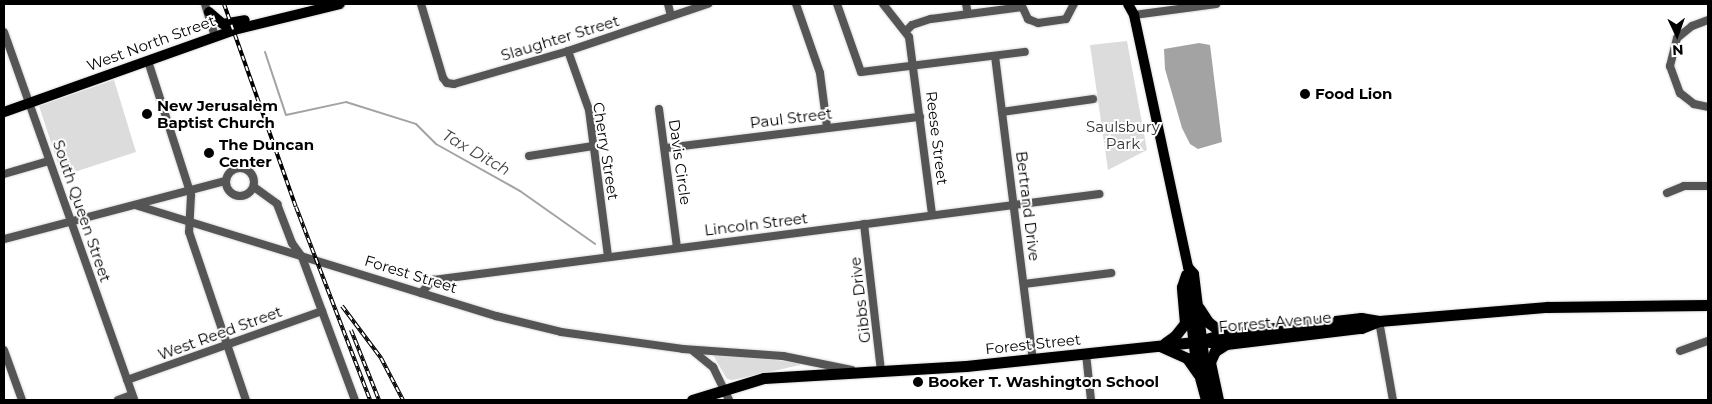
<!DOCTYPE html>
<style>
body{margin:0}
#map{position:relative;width:1712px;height:404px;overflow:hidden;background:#fff;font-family:Montserrat,sans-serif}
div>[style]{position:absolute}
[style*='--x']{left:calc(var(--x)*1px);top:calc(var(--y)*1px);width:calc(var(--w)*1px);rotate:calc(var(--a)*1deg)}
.green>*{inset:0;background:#dcdcdc}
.water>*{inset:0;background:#a3a3a3}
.stream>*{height:2px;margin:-1px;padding:0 1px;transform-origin:1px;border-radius:1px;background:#a3a3a3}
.roads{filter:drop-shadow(0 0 1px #dbdbdb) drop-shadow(0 0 1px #dbdbdb)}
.minor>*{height:8px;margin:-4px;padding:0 4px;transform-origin:4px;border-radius:4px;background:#555}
.minor>.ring{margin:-4px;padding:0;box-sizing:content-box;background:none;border:8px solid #555;border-radius:50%}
.major>*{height:10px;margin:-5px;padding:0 5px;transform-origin:5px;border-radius:5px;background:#000}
.highway>*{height:11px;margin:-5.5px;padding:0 5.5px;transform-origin:5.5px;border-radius:5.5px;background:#000}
.rail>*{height:4px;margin-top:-2px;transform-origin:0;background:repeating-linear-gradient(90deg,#fff 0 5.5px,#000 0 11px);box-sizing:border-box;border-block:1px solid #000}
.dots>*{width:14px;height:14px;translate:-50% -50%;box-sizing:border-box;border:2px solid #fff;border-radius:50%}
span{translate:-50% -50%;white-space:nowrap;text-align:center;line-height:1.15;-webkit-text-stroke:4px #fff;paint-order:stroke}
.street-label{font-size:15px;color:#000}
.poi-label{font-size:15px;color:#000;font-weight:700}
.left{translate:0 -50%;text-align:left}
.park-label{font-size:15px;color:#333}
.water-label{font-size:16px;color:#444;font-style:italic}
.frame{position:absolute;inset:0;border:5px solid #000;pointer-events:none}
.north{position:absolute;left:1652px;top:10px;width:50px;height:50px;-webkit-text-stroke:4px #fff;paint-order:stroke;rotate:177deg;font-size:14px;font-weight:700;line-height:20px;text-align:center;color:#000}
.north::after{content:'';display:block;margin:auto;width:18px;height:22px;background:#000;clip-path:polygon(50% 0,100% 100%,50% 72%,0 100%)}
</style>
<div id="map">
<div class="green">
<i style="clip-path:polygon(1127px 41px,1147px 150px,1108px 170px,1090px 45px)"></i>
<i style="clip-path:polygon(114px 80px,136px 152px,62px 176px,39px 106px)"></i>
<i style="clip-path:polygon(712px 353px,800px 363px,800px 365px,732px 380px,727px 379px)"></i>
</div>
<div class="water">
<i style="clip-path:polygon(1199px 43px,1210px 45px,1222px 142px,1198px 149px,1190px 144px,1182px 128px,1165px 69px,1164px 49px)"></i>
</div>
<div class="stream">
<i style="--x:265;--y:52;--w:66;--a:71.6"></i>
<i style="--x:286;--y:115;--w:61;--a:-12.2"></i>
<i style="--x:346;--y:102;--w:73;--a:17.4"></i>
<i style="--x:416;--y:124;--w:28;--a:45"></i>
<i style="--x:436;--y:144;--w:96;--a:29.2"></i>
<i style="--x:520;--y:191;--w:92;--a:35.2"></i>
</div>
<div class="roads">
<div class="minor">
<i style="--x:205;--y:4;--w:34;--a:73"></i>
<i style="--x:421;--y:4;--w:77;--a:73.4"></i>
<i style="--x:443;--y:78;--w:6;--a:51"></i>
<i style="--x:447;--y:83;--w:7;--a:8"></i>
<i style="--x:454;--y:84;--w:119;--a:-16.1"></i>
<i style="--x:568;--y:51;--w:148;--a:-18.6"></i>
<i style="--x:668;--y:4;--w:12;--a:76"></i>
<i style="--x:796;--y:4;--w:73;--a:70.8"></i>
<i style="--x:820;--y:73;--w:54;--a:82.6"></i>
<i style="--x:837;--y:4;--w:72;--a:70.6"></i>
<i style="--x:861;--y:72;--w:165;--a:-7"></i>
<i style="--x:883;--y:4;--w:42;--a:51.8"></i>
<i style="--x:909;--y:37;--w:178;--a:82.6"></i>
<i style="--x:966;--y:4;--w:10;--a:79"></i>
<i style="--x:1021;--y:4;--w:17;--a:65"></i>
<i style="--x:1028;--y:19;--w:11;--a:22"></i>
<i style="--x:1038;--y:23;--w:28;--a:-8"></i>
<i style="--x:1066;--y:19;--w:17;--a:-62"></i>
<i style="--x:1134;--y:15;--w:83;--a:-7.6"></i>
<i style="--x:1708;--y:20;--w:17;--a:159"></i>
<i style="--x:1692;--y:26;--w:19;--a:141"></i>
<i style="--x:1677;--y:38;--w:29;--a:104"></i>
<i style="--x:1670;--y:66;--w:29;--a:70"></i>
<i style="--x:1680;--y:93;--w:18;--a:38"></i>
<i style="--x:1694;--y:104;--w:14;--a:12"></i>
<i style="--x:906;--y:31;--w:8;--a:-45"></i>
<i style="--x:912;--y:25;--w:20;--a:-18"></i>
<i style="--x:931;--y:19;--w:92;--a:-7.5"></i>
<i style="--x:4;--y:32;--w:390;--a:70.5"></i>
<i style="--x:568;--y:51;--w:63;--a:70.4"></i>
<i style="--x:589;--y:110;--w:148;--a:82.6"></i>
<i style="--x:995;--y:56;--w:305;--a:82.9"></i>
<i style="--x:148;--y:61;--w:141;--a:72.2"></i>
<i style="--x:191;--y:195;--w:37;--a:93"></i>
<i style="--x:189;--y:232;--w:177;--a:71.3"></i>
<i style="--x:659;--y:109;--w:140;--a:82.6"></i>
<i style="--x:1002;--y:112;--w:92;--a:-8.1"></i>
<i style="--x:666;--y:148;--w:256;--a:-7"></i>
<i style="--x:529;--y:156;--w:65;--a:-8.9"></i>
<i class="ring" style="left:226px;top:168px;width:20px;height:20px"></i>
<i style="--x:4;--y:174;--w:47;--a:-16.1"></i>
<i style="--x:254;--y:187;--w:29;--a:36"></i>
<i style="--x:277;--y:204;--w:42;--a:69"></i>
<i style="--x:292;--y:243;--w:17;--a:54"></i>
<i style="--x:302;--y:257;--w:153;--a:69.7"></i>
<i style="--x:1667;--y:193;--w:18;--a:-22"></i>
<i style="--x:1684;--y:186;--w:24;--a:0"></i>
<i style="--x:135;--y:205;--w:378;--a:17.1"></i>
<i style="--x:496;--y:316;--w:67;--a:13.8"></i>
<i style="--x:561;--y:332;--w:123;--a:7.9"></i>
<i style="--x:683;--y:349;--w:100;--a:4"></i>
<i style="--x:783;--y:356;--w:70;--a:11.5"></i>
<i style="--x:864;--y:224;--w:149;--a:83.4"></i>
<i style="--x:4;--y:239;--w:228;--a:-14.7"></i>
<i style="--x:1024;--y:284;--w:88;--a:-7.2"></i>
<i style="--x:421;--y:293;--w:18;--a:-47"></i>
<i style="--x:433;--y:280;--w:672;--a:-7.36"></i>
<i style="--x:1379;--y:321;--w:80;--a:80"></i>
<i style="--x:4;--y:350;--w:53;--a:70.2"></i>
<i style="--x:693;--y:351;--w:26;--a:39"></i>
<i style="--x:713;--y:367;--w:37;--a:64"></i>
<i style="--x:1680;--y:351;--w:30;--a:-20"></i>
<i style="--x:1086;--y:354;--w:46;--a:83.8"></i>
<i style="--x:127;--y:380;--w:207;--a:-19.5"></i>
<i style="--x:118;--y:400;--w:15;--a:-20"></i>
</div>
<div class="major">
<i style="--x:1128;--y:4;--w:13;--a:61"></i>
<i style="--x:1134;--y:15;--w:258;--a:77.9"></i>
<i style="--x:1188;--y:267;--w:9;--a:49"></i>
<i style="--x:1194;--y:274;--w:91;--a:83"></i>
<i style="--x:1205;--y:364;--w:34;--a:76"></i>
<i style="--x:209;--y:12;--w:18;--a:41"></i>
<i style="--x:223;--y:24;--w:22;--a:-10"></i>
<i style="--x:4;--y:112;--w:244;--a:-19.6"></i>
<i style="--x:234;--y:30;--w:109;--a:-13.8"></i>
<i style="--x:1186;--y:277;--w:87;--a:83.4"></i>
<i style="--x:1196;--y:363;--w:38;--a:75"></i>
</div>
<div class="highway">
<i style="--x:1199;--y:308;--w:17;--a:57"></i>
<i style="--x:1208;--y:322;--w:20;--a:37"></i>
<i style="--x:1206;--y:339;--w:19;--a:-16"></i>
<i style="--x:1224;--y:334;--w:138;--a:-6.7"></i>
<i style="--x:1361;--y:318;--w:18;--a:9"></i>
<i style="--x:1379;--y:321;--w:169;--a:-4.8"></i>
<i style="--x:1547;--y:307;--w:161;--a:-0.7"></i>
<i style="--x:1165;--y:343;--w:12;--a:-35"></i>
<i style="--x:1175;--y:336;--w:16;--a:-52"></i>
<i style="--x:1185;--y:323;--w:36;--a:-95"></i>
<i style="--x:1182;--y:287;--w:13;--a:-72"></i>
<i style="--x:1160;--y:346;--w:30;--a:24"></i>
<i style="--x:1187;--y:358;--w:19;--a:55"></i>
<i style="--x:692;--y:400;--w:75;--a:-17"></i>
<i style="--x:764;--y:378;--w:202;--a:-3.4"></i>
<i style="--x:966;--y:366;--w:237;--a:-6"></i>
<i style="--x:1202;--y:341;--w:24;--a:7"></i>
<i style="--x:1226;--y:344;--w:136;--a:-6.8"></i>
<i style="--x:1361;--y:328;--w:19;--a:-21"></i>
<i style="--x:1218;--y:400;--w:39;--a:-102"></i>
<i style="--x:1210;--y:362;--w:12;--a:-66"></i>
<i style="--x:1215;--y:351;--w:13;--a:-32"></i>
</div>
</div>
<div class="rail">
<i style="--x:224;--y:4;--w:215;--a:70.5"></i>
<i style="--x:296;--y:207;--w:207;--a:69"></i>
<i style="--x:342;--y:306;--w:65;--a:53.1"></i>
<i style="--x:381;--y:358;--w:47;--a:62.4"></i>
<i style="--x:351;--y:330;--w:75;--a:68.2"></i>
</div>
<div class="dots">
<i style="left:1305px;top:94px;background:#000"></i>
<i style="left:147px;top:114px;background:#000"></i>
<i style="left:209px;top:153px;background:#000"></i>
<i style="left:918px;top:382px;background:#000"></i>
</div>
<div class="street-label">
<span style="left:560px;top:38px;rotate:-17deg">Slaughter Street</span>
<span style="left:151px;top:43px;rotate:-20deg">West North Street</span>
<span style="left:791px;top:118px;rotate:-7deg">Paul Street</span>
<span style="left:937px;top:138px;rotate:83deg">Reese Street</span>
<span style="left:606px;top:151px;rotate:81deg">Cherry Street</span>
<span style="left:680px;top:162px;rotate:82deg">Davis Circle</span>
<span style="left:1028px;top:206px;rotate:83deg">Bertrand Drive</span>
<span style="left:82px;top:211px;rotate:71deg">South Queen Street</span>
<span style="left:756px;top:224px;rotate:-7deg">Lincoln Street</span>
<span style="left:411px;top:274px;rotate:17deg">Forest Street</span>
<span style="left:860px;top:300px;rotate:-97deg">Gibbs Drive</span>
<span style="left:1275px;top:322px;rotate:-5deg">Forrest Avenue</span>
<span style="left:220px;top:333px;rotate:-20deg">West Reed Street</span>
<span style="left:1033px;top:344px;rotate:-6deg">Forest Street</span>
</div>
<div class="poi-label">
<span class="left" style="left:1315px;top:94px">Food Lion</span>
<span class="left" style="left:157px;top:114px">New Jerusalem<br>Baptist Church</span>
<span class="left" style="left:219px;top:153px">The Duncan<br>Center</span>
<span class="left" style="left:928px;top:382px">Booker T. Washington School</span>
</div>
<div class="park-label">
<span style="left:1123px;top:135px">Saulsbury<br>Park</span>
</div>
<div class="water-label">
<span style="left:476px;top:153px;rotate:30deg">Tax Ditch</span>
</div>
<div class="frame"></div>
<div class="north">N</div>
</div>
